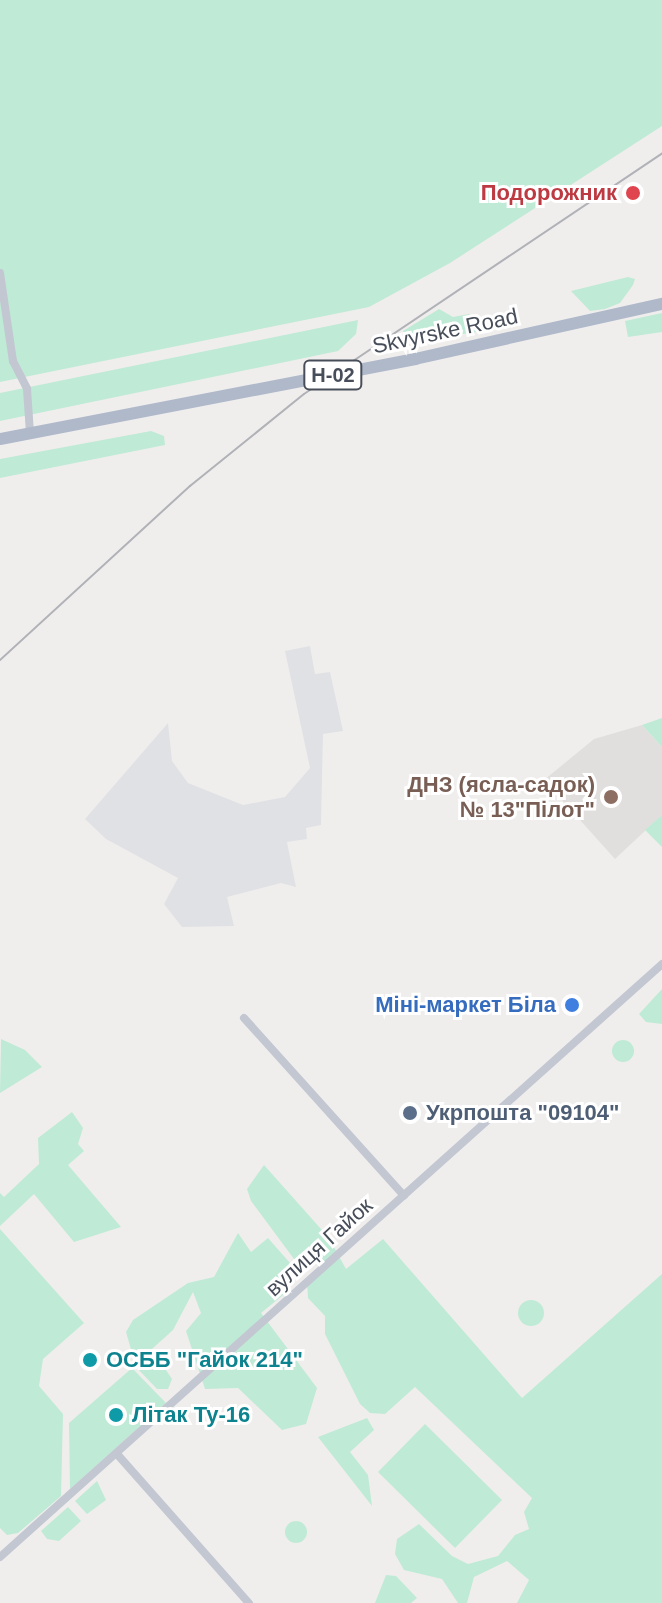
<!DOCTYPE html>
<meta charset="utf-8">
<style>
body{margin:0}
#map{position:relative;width:662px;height:1603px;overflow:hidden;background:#f0eeed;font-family:Arial,sans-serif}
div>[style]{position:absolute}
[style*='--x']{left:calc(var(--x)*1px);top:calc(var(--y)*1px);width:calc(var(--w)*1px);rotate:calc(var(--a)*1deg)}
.education>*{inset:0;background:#e1dfde}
.airport>*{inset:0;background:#e0e1e5}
.green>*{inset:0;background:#bfead6}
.round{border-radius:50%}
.minor>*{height:8px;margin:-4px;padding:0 4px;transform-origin:4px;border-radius:4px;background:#c2c7d1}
.primary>*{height:12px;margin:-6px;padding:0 6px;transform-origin:6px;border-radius:6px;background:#afb9ca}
.rail>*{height:2px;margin:-1px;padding:0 1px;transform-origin:1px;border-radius:1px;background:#b0b2b7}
.dots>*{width:22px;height:22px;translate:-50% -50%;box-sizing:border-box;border:4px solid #fff;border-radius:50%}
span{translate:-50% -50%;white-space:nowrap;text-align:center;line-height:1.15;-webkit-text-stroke:6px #fff;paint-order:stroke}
.shield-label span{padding:2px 6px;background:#fff;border:2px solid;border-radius:6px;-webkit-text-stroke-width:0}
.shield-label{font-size:20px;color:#474e59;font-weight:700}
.health-label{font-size:22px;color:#be3a42;font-weight:700}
.right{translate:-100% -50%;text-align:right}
.street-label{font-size:22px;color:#474e59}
.education-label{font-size:22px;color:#785e54;font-weight:700}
.shop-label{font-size:22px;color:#366cbe;font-weight:700}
.service-label{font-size:22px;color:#4e5e75;font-weight:700}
.left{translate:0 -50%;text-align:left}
.culture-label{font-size:22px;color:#0d838f;font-weight:700}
</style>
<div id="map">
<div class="education">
<i style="clip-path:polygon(642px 725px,662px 747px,662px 815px,615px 859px,544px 780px,594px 739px)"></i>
</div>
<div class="airport">
<i style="clip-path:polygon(310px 646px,315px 674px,330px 672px,343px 731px,323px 734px,321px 825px,306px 828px,307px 839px,287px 842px,296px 887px,281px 883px,227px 897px,234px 926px,182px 927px,164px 904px,178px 878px,106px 839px,85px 819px,168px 723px,172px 761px,188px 783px,243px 805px,285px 797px,310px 768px,285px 651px)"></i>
</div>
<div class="green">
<i style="clip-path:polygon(0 0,662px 0,662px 126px,450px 263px,369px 307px,0 382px)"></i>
<i style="clip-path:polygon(628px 277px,635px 279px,633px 285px,620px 303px,605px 309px,590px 311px,571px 291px)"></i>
<i style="clip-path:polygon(439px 309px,453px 317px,469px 314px,478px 321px,477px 332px,407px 342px,403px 331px)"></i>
<i style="clip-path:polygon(662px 313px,662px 332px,628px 337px,625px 321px)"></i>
<i style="clip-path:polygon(358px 320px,356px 334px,338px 351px,0 421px,0 393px)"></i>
<i style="clip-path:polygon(151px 431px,164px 436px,165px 445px,0 478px,0 459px)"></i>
<i style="clip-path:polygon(662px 718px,662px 747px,642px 725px)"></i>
<i style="clip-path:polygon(662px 815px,662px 847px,645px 830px)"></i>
<i style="clip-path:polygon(662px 989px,662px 1024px,646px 1022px,639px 1014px)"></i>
<i style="clip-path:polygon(1px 1039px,25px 1050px,42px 1067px,0 1093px)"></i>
<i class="round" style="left:612px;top:1040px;width:22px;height:22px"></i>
<i style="clip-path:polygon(72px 1112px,83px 1128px,78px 1144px,84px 1151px,68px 1165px,121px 1227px,74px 1242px,34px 1194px,0 1226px,0 1193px,4px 1197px,39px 1164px,38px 1138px)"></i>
<i style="clip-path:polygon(264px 1165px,329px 1238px,346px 1269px,383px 1239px,522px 1398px,662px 1274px,662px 1603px,517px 1603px,529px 1580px,507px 1561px,474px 1577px,467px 1603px,458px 1603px,442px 1579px,404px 1570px,395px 1554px,397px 1539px,419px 1524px,452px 1556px,468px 1564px,498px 1556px,515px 1535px,529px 1529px,524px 1512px,532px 1498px,415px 1387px,385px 1414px,370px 1413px,360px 1404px,325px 1334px,325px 1316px,308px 1298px,307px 1283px,327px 1265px,294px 1259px,251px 1201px,247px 1189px)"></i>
<i style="clip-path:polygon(0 1229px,84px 1323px,43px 1359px,39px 1386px,63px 1414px,61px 1496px,18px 1533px,7px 1535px,0 1528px)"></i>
<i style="clip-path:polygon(238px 1233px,251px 1252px,268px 1238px,297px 1271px,282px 1285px,283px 1295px,261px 1313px,317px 1388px,306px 1424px,282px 1430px,238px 1388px,205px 1389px,186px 1331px,201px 1313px,193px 1292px,173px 1330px,152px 1349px,172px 1379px,168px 1389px,157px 1389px,136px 1367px,126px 1332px,133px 1320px,188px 1283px,214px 1277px)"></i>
<i class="round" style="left:518px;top:1300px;width:26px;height:26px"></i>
<i style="clip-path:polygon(132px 1368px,166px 1403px,70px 1489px,69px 1423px)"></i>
<i style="clip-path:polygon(367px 1418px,374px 1430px,350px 1452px,368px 1475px,372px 1506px,318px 1437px)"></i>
<i style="clip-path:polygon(425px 1424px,502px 1500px,455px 1548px,378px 1472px)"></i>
<i style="clip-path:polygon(97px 1481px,106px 1500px,87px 1514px,75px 1501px)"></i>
<i style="clip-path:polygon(68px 1507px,81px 1521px,59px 1541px,47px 1539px,41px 1531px)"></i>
<i class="round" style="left:285px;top:1521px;width:22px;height:22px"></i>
<i style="clip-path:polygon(386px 1575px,396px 1576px,417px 1598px,411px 1603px,375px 1603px)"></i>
</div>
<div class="minor">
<i style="--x:0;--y:273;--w:89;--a:81.6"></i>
<i style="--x:13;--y:361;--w:31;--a:63"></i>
<i style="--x:27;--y:389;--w:44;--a:86.1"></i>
<i style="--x:244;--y:1018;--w:239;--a:48"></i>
<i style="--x:117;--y:1454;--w:199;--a:48.5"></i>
<i style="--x:0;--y:1557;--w:889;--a:-41.85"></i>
</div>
<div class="primary">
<i style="--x:0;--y:439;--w:423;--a:-10.9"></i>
<i style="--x:415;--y:359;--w:253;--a:-12.6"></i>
</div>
<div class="rail">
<i style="--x:0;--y:660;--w:258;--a:-42.5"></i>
<i style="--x:190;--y:486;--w:146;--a:-38.9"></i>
<i style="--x:304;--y:394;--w:432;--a:-33.9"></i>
</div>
<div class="dots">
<i style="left:633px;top:193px;background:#e0444e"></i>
<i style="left:611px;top:797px;background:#8d6e63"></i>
<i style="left:572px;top:1005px;background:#3f7fe0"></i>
<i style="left:410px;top:1113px;background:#5c6f8a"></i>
<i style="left:90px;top:1360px;background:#0f9aa8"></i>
<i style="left:116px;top:1415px;background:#0f9aa8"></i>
</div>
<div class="shield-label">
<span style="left:333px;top:375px">Н-02</span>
</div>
<div class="health-label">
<span class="right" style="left:617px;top:193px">Подорожник</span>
</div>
<div class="street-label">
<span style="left:445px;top:331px;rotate:-12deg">Skvyrske Road</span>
<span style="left:319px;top:1247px;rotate:-42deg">вулиця Гайок</span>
</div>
<div class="education-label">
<span class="right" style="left:595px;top:797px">ДНЗ (ясла-садок)<br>№ 13"Пілот"</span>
</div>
<div class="shop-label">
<span class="right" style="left:556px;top:1005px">Міні-маркет Біла</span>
</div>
<div class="service-label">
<span class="left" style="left:426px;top:1113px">Укрпошта "09104"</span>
</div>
<div class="culture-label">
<span class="left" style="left:106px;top:1360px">ОСББ "Гайок 214"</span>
<span class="left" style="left:132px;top:1415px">Літак Ту-16</span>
</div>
</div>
